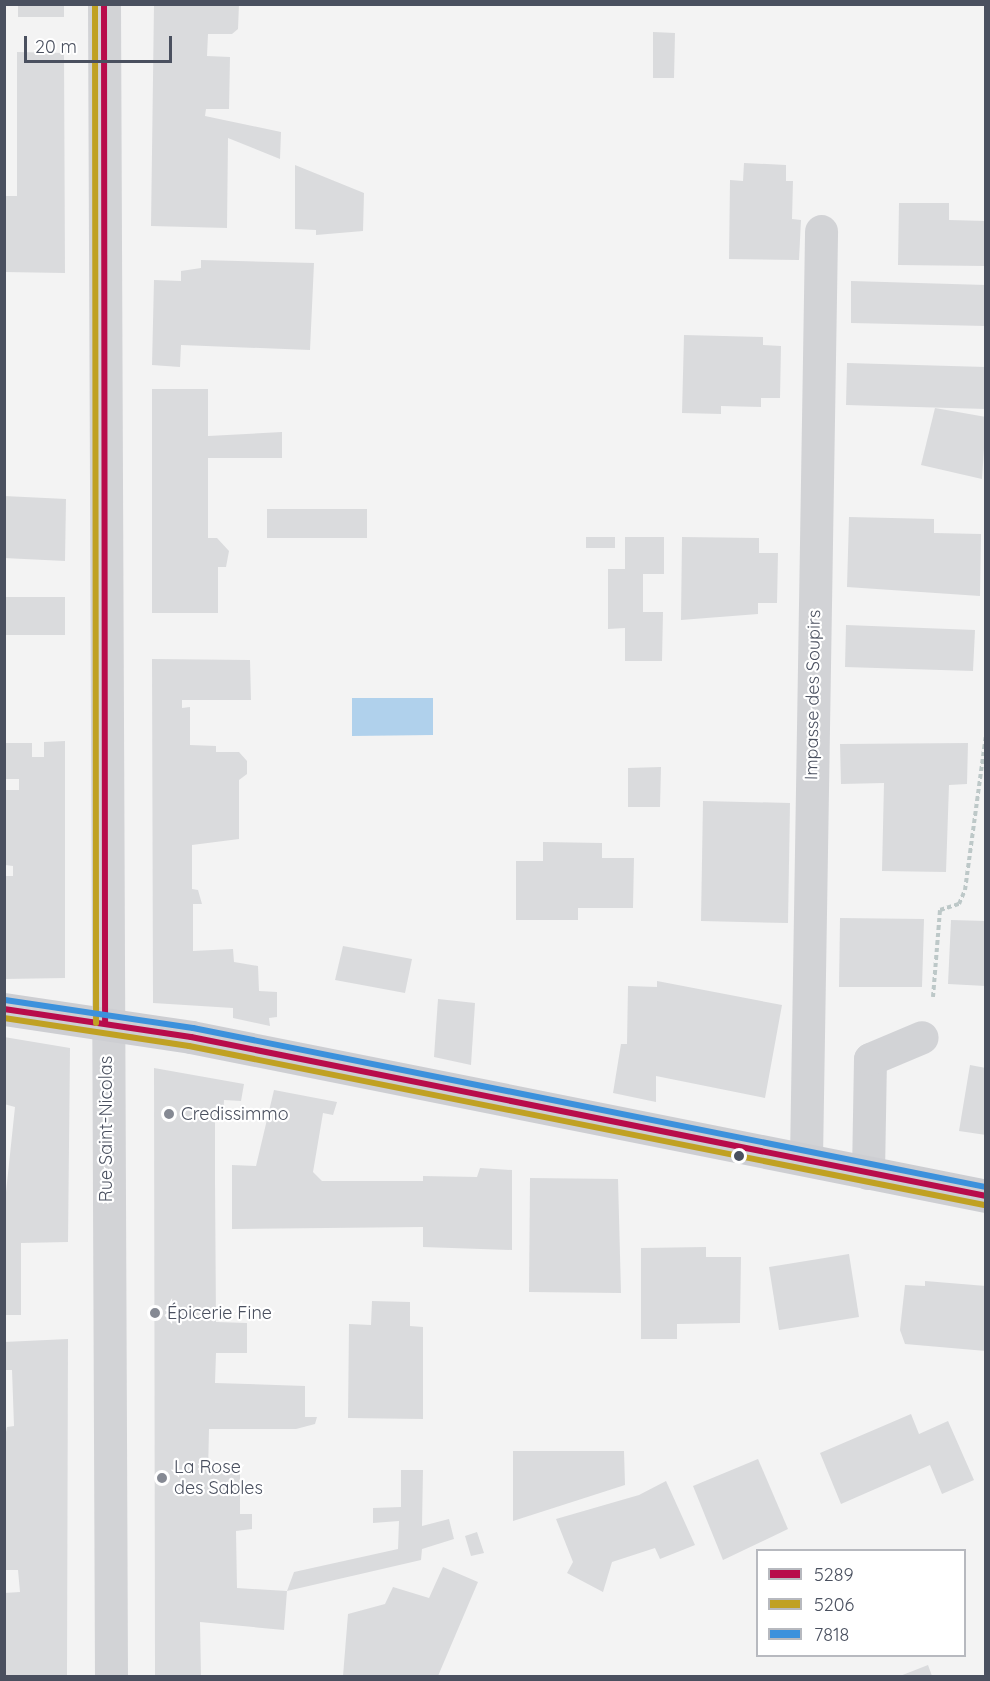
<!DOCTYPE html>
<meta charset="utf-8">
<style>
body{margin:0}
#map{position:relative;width:990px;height:1681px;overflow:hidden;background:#f3f3f3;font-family:Quicksand,sans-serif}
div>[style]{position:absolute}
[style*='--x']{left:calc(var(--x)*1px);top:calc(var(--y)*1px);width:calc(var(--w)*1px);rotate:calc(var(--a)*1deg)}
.water>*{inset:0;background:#b0d1ec}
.building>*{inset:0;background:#dadbdd}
.path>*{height:4px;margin-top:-2px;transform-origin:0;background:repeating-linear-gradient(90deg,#bdc8c8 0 4.5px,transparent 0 7.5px)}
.minor>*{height:33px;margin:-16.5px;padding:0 16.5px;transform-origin:16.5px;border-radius:16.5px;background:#d2d3d6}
.major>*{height:33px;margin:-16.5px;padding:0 16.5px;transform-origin:16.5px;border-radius:16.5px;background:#cdced2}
.bus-1>*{height:6px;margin:-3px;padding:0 3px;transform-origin:3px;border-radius:3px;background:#b80c4b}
.bus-2>*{height:6px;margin:-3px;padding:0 3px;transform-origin:3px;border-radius:3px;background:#c0a123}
.bus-3>*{height:6px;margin:-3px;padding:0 3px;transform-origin:3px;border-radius:3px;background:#3c91dc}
.dots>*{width:16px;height:16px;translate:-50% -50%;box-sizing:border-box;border:3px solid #fff;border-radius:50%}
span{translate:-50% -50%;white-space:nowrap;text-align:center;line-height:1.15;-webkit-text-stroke:4.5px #fff;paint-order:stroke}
.street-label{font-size:18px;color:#4a505f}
.poi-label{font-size:18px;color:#4a505f}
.left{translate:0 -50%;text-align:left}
.frame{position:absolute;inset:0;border:6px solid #4a505f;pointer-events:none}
.legend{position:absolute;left:756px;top:1549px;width:210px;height:108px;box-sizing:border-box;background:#fff;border:2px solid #b7b9bf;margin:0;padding:8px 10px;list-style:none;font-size:18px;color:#4a505f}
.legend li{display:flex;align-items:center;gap:12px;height:30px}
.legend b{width:30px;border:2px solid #b7b9bf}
.scale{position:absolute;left:24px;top:36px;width:148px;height:27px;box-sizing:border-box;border:3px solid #4a505f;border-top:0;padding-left:8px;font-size:18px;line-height:21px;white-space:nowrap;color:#4a505f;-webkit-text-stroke:4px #fff;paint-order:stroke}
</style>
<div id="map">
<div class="water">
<i style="clip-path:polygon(352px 698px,433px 698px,433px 735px,352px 736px)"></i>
</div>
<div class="building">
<i style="clip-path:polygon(18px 4px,64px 4px,64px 17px,18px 17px)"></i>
<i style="clip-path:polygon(154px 4px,239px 4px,238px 29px,232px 34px,208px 34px,207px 56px,230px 57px,229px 109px,206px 109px,205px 116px,281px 132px,280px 159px,228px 138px,227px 228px,151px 226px)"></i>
<i style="clip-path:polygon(653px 32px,675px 33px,674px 78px,653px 78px)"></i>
<i style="clip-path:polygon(17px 52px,64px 53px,65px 273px,4px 272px,4px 196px,17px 196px)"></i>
<i style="clip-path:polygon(744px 163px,786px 165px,786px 181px,793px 181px,792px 219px,801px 220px,799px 260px,729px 259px,730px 180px,743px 181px)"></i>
<i style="clip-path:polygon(295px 165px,364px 193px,363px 231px,316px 235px,316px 230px,295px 229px)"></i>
<i style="clip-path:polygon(899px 203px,949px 203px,949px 220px,986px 221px,986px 266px,898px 265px)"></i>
<i style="clip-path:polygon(201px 260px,314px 263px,310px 350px,181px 345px,180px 367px,152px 365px,154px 280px,181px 281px,181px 271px,201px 268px)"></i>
<i style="clip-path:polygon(851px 281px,986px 285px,986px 326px,851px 323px)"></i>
<i style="clip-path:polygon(684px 335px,763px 337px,763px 345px,781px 346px,780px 398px,761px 398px,761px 407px,721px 406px,721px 414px,682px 413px)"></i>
<i style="clip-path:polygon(847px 363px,986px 367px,986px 409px,846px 405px)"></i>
<i style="clip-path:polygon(152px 389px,208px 389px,208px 436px,282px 432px,282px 458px,208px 458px,208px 538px,217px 538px,229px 551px,226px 567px,218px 567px,218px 613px,152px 613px)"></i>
<i style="clip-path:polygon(935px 408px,986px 417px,982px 479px,921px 465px)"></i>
<i style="clip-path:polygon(4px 496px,66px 499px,65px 561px,4px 558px)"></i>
<i style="clip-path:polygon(267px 509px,367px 509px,367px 538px,267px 538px)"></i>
<i style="clip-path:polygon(849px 517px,934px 519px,934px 533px,981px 534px,980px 596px,847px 587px)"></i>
<i style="clip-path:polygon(586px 537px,615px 537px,615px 548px,586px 548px)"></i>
<i style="clip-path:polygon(625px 537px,664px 537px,664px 574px,643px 574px,643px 612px,663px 612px,662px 661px,625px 661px,625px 628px,608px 629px,608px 569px,625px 569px)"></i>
<i style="clip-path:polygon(682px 537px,759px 538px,759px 553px,778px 553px,777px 603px,758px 603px,758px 614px,681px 620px)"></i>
<i style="clip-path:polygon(4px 597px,65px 597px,65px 635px,4px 635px)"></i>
<i style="clip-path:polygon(846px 625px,975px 630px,973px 671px,845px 667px)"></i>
<i style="clip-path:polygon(152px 659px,250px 660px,251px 700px,182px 700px,182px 708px,190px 707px,190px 745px,216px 746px,216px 752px,239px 752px,247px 761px,247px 774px,239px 780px,239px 839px,192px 845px,192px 889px,198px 890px,202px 904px,193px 904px,193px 951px,233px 949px,234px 962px,258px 966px,259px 991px,277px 992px,277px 1017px,269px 1018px,270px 1026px,233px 1018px,233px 1008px,153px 1003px)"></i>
<i style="clip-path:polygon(65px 741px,65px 978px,4px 979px,4px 876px,13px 876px,13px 866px,5px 865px,5px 790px,19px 790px,19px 779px,4px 779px,4px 743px,32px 743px,32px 757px,44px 757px,44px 742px)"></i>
<i style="clip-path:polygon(968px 743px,967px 784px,949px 785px,946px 872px,882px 871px,884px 783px,841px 784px,840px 744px)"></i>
<i style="clip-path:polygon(661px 767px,660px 807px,628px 807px,628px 768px)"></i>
<i style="clip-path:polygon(703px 801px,790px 803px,788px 923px,701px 921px)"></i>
<i style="clip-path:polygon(543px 842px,602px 843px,602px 858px,634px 858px,633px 908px,578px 908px,578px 920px,516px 920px,516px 861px,543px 861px)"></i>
<i style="clip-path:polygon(840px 918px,924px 919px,922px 987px,839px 987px)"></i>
<i style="clip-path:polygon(951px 920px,986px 921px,986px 986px,948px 984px)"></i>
<i style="clip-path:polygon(343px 946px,412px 959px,405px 993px,335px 980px)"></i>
<i style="clip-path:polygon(657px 981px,782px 1005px,765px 1098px,656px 1076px,656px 1102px,613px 1093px,621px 1044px,627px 1044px,628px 986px,657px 987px)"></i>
<i style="clip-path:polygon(438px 999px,475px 1003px,471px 1065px,434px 1057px)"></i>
<i style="clip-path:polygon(4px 1037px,70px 1048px,68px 1242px,21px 1243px,21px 1315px,4px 1315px,4px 1211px,15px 1107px,4px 1104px)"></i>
<i style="clip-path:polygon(970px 1065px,986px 1068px,986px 1135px,959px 1131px)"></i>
<i style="clip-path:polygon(154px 1068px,244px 1084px,241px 1101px,224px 1100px,223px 1117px,215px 1117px,215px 1180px,216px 1322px,247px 1323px,247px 1353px,216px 1353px,215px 1383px,305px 1386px,305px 1417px,317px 1417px,315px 1424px,296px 1429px,209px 1429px,208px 1473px,240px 1473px,240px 1514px,252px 1514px,252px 1529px,236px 1531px,237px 1588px,287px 1591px,294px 1572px,398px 1549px,399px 1521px,373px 1523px,373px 1508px,401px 1507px,401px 1470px,423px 1470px,422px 1526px,449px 1519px,454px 1539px,422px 1549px,421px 1560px,287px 1591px,284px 1630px,200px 1622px,201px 1676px,155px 1676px)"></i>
<i style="clip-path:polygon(274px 1090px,337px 1102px,333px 1115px,323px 1113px,313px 1172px,322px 1181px,423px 1181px,423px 1176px,477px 1177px,480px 1168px,512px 1170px,512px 1250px,423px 1247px,423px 1227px,232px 1229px,232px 1165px,256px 1166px)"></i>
<i style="clip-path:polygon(530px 1178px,618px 1179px,621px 1293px,529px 1292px)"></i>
<i style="clip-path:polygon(706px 1247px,706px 1257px,741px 1257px,740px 1323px,677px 1324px,677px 1339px,641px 1339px,641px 1248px)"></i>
<i style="clip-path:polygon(849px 1254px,859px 1317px,779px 1330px,769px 1267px)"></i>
<i style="clip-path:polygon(925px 1281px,986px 1286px,986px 1351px,905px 1344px,900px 1330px,905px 1285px,925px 1286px)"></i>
<i style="clip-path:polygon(372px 1301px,410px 1302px,410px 1326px,423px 1327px,423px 1419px,348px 1418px,349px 1324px,371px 1325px)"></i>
<i style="clip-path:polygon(68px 1339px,67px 1676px,4px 1676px,4px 1593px,20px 1592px,18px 1570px,4px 1570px,4px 1442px,7px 1427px,14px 1426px,12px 1370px,4px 1370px,4px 1342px)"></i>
<i style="clip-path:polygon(911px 1414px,919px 1434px,948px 1421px,974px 1480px,942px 1494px,930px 1465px,841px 1504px,820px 1453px)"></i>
<i style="clip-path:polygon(513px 1451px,624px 1451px,625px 1485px,513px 1521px)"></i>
<i style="clip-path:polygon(758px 1459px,788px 1529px,723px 1560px,693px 1486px)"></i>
<i style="clip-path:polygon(666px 1481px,695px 1545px,660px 1559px,655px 1548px,612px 1562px,603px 1592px,567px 1573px,573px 1562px,556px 1519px,639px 1495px)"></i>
<i style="clip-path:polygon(477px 1532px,484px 1553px,471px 1556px,465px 1536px)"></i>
<i style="clip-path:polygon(443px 1567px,478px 1582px,438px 1676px,343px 1676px,348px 1614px,385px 1604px,393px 1587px,429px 1598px)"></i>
<i style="clip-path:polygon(928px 1665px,932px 1676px,900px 1676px)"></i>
</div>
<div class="path">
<i style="--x:933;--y:997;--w:87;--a:-85.4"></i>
<i style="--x:940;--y:910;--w:20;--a:-18"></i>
<i style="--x:959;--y:904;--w:15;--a:-67"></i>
<i style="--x:965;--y:890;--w:156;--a:-82.3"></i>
</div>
<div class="minor">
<i style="--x:104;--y:4;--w:1672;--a:89.76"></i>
<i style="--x:806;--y:1159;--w:928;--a:-89.07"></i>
<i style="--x:868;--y:1173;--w:114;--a:-89"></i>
<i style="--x:870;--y:1059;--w:56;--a:-22.9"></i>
</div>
<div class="major">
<i style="--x:4;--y:1009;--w:189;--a:8.5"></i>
<i style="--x:191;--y:1037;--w:811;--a:11.31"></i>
</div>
<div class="bus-1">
<i style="--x:104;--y:4;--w:1019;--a:89.94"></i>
<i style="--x:4;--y:1009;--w:189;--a:8.5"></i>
<i style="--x:191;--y:1037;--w:811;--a:11.31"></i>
</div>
<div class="bus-2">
<i style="--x:95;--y:4;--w:1019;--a:89.94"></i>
<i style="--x:4;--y:1018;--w:187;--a:8.6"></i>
<i style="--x:189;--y:1046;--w:811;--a:11.31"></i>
</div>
<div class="bus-3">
<i style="--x:5;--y:1000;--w:190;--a:8.5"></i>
<i style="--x:193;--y:1028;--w:809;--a:11.34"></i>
</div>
<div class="dots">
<i style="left:169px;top:1114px;background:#858993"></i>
<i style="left:739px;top:1156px;background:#4a505f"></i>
<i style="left:155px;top:1313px;background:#858993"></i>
<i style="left:162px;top:1478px;background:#858993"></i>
</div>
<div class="street-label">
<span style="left:813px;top:695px;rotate:-89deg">Impasse des Soupirs</span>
<span style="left:106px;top:1129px;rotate:-90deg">Rue Saint-Nicolas</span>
</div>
<div class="poi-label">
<span class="left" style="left:181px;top:1114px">Credissimmo</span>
<span class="left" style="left:167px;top:1313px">Épicerie Fine</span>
<span class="left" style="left:174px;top:1478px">La Rose<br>des Sables</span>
</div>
<div class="frame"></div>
<ul class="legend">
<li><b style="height:8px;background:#b80c4b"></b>5289</li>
<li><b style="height:8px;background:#c0a123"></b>5206</li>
<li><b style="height:8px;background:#3c91dc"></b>7818</li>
</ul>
<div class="scale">20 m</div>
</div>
